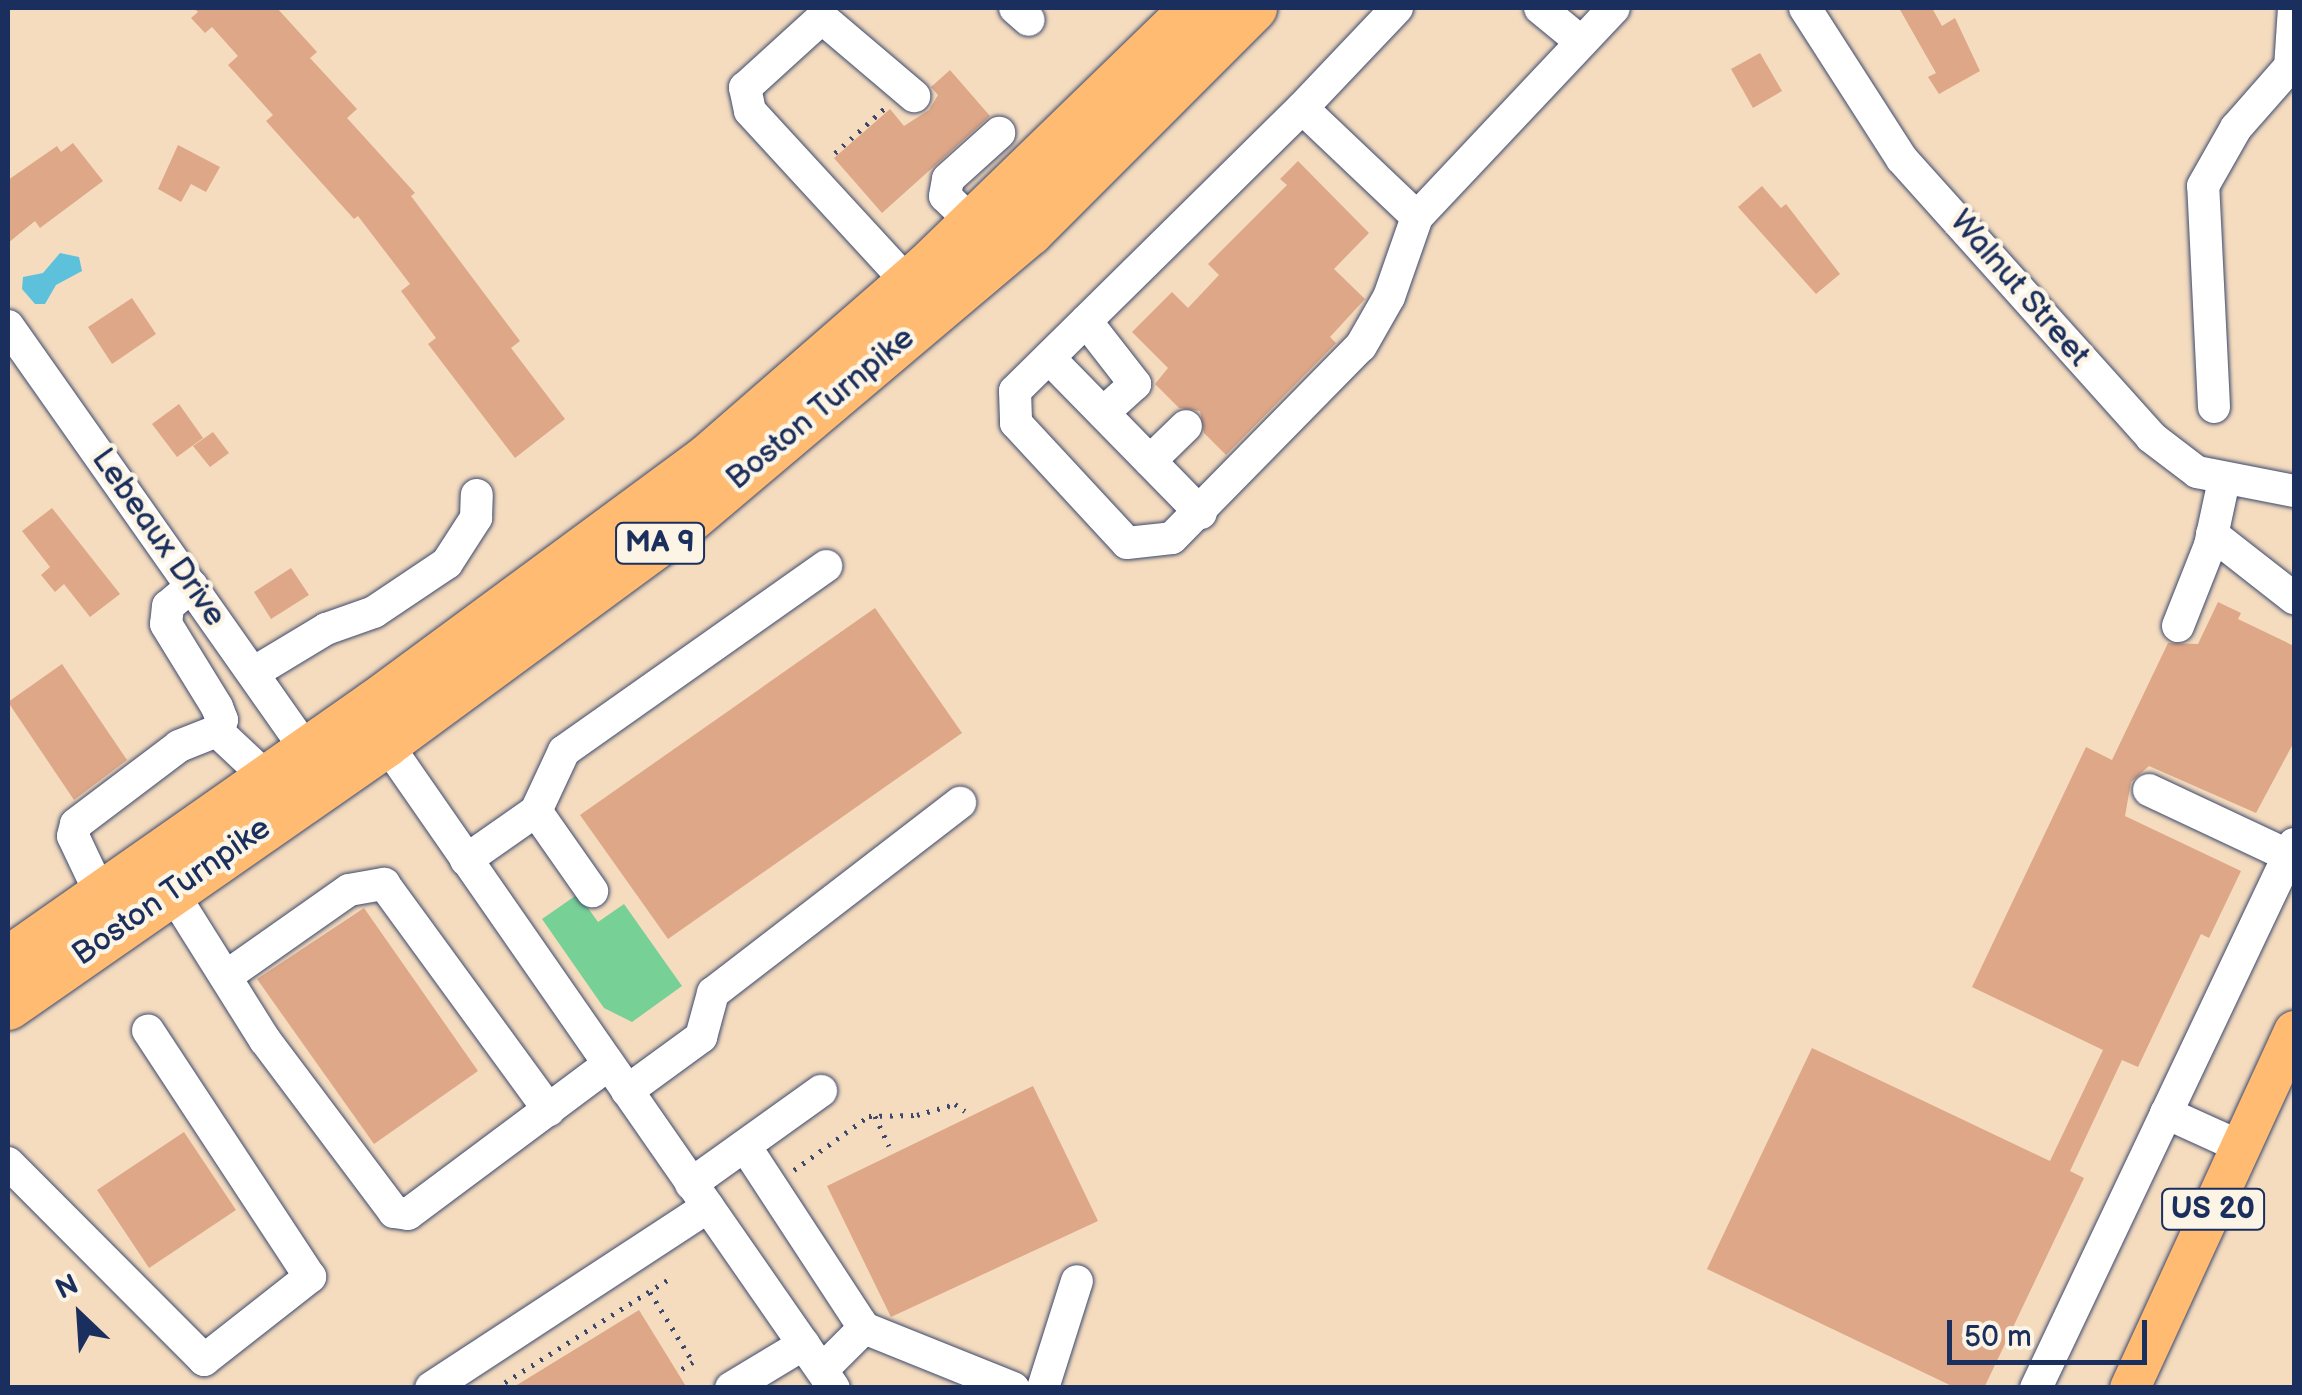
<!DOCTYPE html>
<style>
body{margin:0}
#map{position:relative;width:2302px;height:1395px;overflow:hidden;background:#f5dcbf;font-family:"Balsamiq Sans",sans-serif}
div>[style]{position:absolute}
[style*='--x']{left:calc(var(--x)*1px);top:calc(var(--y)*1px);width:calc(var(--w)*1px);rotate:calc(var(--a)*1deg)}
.green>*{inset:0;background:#77d095}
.water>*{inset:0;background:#5ec1dc}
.building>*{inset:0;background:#dea788}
.path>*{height:5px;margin-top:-2.5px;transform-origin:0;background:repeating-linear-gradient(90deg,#3c496d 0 2.5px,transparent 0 10.5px)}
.roads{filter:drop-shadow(0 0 2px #3c496d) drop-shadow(0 0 2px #3c496d)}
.minor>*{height:32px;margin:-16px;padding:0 16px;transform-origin:16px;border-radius:16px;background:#fff}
.major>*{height:40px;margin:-20px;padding:0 20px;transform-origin:20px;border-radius:20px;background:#febb71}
.highway>*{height:48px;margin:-24px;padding:0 24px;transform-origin:24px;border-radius:24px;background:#febb71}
span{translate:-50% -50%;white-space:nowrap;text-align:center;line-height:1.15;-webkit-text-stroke:9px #fcf5e5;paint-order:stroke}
.shield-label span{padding:2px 8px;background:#fcf5e5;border:2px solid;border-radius:8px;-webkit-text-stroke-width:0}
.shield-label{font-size:30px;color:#1b2f5e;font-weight:700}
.street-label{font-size:32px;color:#1b2f5e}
.frame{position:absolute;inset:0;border:10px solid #1b2f5e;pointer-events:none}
.north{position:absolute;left:30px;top:1265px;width:100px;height:100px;-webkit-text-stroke:8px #fcf5e5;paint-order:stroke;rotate:335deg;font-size:28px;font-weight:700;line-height:40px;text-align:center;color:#1b2f5e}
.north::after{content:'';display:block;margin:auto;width:35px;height:45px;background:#1b2f5e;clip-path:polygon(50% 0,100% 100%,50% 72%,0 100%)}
.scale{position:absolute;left:1947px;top:1320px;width:200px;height:45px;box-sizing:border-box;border:5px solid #1b2f5e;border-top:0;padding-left:12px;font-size:30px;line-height:35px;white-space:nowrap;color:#1b2f5e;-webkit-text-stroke:8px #fcf5e5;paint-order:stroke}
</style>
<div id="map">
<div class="green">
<i style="clip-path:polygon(578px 894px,598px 922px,624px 904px,682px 986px,632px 1022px,604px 1008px,542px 919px)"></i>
</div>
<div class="water">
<i style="clip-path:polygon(60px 253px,79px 257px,82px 271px,56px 285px,45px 304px,35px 304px,22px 289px,23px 277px,43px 273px)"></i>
</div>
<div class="building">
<i style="clip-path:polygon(194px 8px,277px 8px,317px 52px,310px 58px,357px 109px,347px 118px,415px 193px,411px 196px,520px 341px,511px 348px,565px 419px,515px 458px,428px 344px,436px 338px,401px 291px,410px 284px,358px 216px,354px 219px,266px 121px,273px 115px,228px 65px,238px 56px,212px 27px,205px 33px,191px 18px,198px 12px)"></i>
<i style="clip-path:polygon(1899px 8px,1932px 8px,1942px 26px,1955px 18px,1980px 71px,1939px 94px,1928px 77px,1936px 73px)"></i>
<i style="clip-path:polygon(1760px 53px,1782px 91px,1753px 108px,1731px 69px)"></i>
<i style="clip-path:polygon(950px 70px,990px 116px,882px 213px,834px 158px,890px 109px,904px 126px,929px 110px,938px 95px,931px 87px)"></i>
<i style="clip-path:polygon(73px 143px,103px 181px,40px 228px,35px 221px,8px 243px,8px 180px,57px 146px,61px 152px)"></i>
<i style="clip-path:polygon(178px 145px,220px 167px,206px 192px,191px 184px,181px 202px,158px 189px)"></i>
<i style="clip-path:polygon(1298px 161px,1369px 233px,1334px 269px,1365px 299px,1330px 337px,1336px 343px,1226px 455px,1204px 433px,1200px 411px,1179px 408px,1155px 384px,1168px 368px,1132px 332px,1172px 292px,1188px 308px,1219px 275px,1208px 264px,1287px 185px,1280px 179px)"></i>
<i style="clip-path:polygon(1762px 186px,1781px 208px,1786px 204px,1840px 274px,1816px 294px,1738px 207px)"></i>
<i style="clip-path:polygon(132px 298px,156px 334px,112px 364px,88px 327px)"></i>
<i style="clip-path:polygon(179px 404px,203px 438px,177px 457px,152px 424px)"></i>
<i style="clip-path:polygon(213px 432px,229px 453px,210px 467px,193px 446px)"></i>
<i style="clip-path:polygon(52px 508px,120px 594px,90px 617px,64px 584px,55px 592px,41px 575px,50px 567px,22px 531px)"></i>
<i style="clip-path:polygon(291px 568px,309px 595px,271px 619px,254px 592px)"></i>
<i style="clip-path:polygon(2218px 602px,2241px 613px,2238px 619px,2294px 646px,2294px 742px,2256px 813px,2149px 766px,2131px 782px,2125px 816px,2241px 871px,2209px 938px,2201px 934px,2138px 1067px,2122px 1060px,2070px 1171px,2084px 1178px,1984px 1388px,1956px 1388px,1707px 1269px,1812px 1048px,2050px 1161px,2103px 1050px,1972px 987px,2086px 747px,2112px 760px,2168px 643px,2198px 644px)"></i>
<i style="clip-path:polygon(875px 608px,962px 733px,668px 939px,580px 815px)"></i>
<i style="clip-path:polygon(62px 664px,127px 760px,74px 800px,8px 702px)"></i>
<i style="clip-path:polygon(364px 908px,478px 1071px,374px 1144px,257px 979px)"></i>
<i style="clip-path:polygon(1033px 1086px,1098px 1221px,891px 1317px,827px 1186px)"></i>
<i style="clip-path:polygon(184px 1132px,236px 1210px,149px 1268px,97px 1190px)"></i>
<i style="clip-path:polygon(639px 1310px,687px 1388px,512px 1388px)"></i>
</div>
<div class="path">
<i style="--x:835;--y:153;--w:67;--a:-42"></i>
<i style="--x:875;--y:1116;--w:33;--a:65"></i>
<i style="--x:794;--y:1170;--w:92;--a:-35.8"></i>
<i style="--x:869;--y:1116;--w:48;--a:-1.2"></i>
<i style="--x:917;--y:1115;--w:40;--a:-16"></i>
<i style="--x:955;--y:1104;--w:12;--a:35"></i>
<i style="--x:650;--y:1292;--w:82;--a:58.4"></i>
<i style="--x:693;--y:1362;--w:19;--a:148"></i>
<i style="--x:496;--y:1388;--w:208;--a:-32.2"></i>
</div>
<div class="roads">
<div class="minor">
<i style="--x:1015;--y:8;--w:18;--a:41"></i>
<i style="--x:1540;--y:8;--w:52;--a:39.5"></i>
<i style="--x:1805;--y:8;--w:179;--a:57.3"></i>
<i style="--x:1902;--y:159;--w:373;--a:48.1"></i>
<i style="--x:2151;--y:437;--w:58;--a:37.3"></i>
<i style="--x:2197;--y:472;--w:99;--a:11.1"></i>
<i style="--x:2290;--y:68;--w:60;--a:-86.2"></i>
<i style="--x:1302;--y:108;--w:138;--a:-46.5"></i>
<i style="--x:1417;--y:217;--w:158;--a:-136.5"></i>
<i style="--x:1302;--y:108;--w:403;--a:135.4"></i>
<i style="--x:1015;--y:391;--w:32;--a:88"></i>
<i style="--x:1016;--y:423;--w:163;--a:47.2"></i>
<i style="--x:1127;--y:543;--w:45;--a:-6.3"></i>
<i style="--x:1172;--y:538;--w:269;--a:-45.5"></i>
<i style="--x:1361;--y:346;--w:56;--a:-60.3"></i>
<i style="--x:1389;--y:297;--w:85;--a:-70.7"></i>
<i style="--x:1417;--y:217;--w:287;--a:-46.7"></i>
<i style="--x:974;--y:224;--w:40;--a:-136"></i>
<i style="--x:945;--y:196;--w:17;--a:-80"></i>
<i style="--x:948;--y:179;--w:69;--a:-42"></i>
<i style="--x:909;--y:284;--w:235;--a:-132.6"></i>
<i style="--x:750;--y:111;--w:24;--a:-102"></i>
<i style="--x:745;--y:88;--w:104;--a:-42.3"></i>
<i style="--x:822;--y:18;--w:121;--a:40.3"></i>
<i style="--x:1086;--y:321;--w:80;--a:52.1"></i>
<i style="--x:1135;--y:384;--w:43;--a:137.8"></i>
<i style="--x:8;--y:326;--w:520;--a:54.87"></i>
<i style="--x:1049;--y:358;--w:217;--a:45.6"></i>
<i style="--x:2214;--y:407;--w:221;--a:-92.8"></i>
<i style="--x:2203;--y:186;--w:67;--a:-60.4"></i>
<i style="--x:2236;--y:128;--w:88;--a:-48.7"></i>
<i style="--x:1150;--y:461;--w:50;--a:-44.2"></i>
<i style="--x:2212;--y:534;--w:104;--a:38"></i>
<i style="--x:192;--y:586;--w:31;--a:140"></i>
<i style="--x:168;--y:606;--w:18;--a:96"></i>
<i style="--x:166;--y:624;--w:97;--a:58.4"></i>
<i style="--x:217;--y:707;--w:14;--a:69"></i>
<i style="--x:222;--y:720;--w:12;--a:114"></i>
<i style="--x:2178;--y:626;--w:87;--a:-68.4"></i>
<i style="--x:2210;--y:545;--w:66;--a:-77.8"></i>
<i style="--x:253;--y:673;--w:85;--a:-31.1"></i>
<i style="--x:326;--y:629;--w:51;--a:-19.5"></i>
<i style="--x:374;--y:612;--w:88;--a:-33.9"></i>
<i style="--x:447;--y:563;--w:54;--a:-57.2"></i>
<i style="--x:476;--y:518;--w:23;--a:-88"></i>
<i style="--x:386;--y:743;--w:785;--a:55.22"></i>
<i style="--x:2149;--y:790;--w:155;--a:25.2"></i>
<i style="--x:536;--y:811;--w:98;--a:55"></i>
<i style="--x:466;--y:860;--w:85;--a:-35"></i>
<i style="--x:536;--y:811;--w:66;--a:-65"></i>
<i style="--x:564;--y:751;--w:321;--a:-35.2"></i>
<i style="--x:172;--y:892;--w:175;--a:57.9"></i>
<i style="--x:265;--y:1040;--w:215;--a:53.1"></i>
<i style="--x:394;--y:1212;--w:14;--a:8"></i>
<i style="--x:408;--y:1214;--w:249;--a:-36.7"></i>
<i style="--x:100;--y:893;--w:63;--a:-115.3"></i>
<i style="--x:73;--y:836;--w:12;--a:-76"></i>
<i style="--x:76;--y:824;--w:129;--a:-37.1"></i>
<i style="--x:179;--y:746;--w:41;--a:-21.5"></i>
<i style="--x:217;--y:731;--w:69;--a:43.2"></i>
<i style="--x:228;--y:975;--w:148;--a:-35.1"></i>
<i style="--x:349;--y:890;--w:36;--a:-10"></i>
<i style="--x:384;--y:884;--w:280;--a:53.9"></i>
<i style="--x:627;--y:1091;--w:92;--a:-36.1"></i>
<i style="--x:701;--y:1037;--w:46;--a:-74.7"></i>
<i style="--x:713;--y:993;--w:312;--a:-37.6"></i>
<i style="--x:2166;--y:1113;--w:82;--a:24.4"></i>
<i style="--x:745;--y:1146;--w:217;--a:56.8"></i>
<i style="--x:864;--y:1328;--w:59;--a:135"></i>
<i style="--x:8;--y:1163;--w:278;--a:45.1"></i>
<i style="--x:204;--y:1360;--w:135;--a:-38.1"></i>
<i style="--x:310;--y:1277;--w:295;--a:-123.3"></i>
<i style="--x:691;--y:1184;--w:160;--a:-35.6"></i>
<i style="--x:864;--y:1328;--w:161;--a:21.9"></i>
<i style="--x:431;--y:1388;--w:331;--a:-33.2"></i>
<i style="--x:731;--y:1388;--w:85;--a:-31.1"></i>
<i style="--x:1043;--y:1388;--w:112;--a:-72.4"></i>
<i style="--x:2036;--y:1388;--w:602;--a:-64.63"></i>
</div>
<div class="major">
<i style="--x:2130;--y:1388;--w:393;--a:-65.3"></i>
</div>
<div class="highway">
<i style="--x:8;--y:961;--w:448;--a:-35"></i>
<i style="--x:375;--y:704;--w:411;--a:-36.4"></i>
<i style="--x:706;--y:460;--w:294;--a:-41"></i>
<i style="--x:928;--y:267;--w:372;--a:-44.1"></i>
<i style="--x:8;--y:1006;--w:460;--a:-34.8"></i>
<i style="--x:386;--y:743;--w:360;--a:-36.3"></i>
<i style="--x:676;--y:530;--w:462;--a:-40.2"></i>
<i style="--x:1029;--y:232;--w:317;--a:-45"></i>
</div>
</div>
<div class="shield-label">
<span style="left:660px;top:543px">MA 9</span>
<span style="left:2213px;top:1209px">US 20</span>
</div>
<div class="street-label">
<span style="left:2019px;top:289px;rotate:49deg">Walnut Street</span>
<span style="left:821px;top:409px;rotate:-40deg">Boston Turnpike</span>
<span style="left:158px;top:538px;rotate:55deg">Lebeaux Drive</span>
<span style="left:172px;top:892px;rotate:-35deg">Boston Turnpike</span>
</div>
<div class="frame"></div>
<div class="north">N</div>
<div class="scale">50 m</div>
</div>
